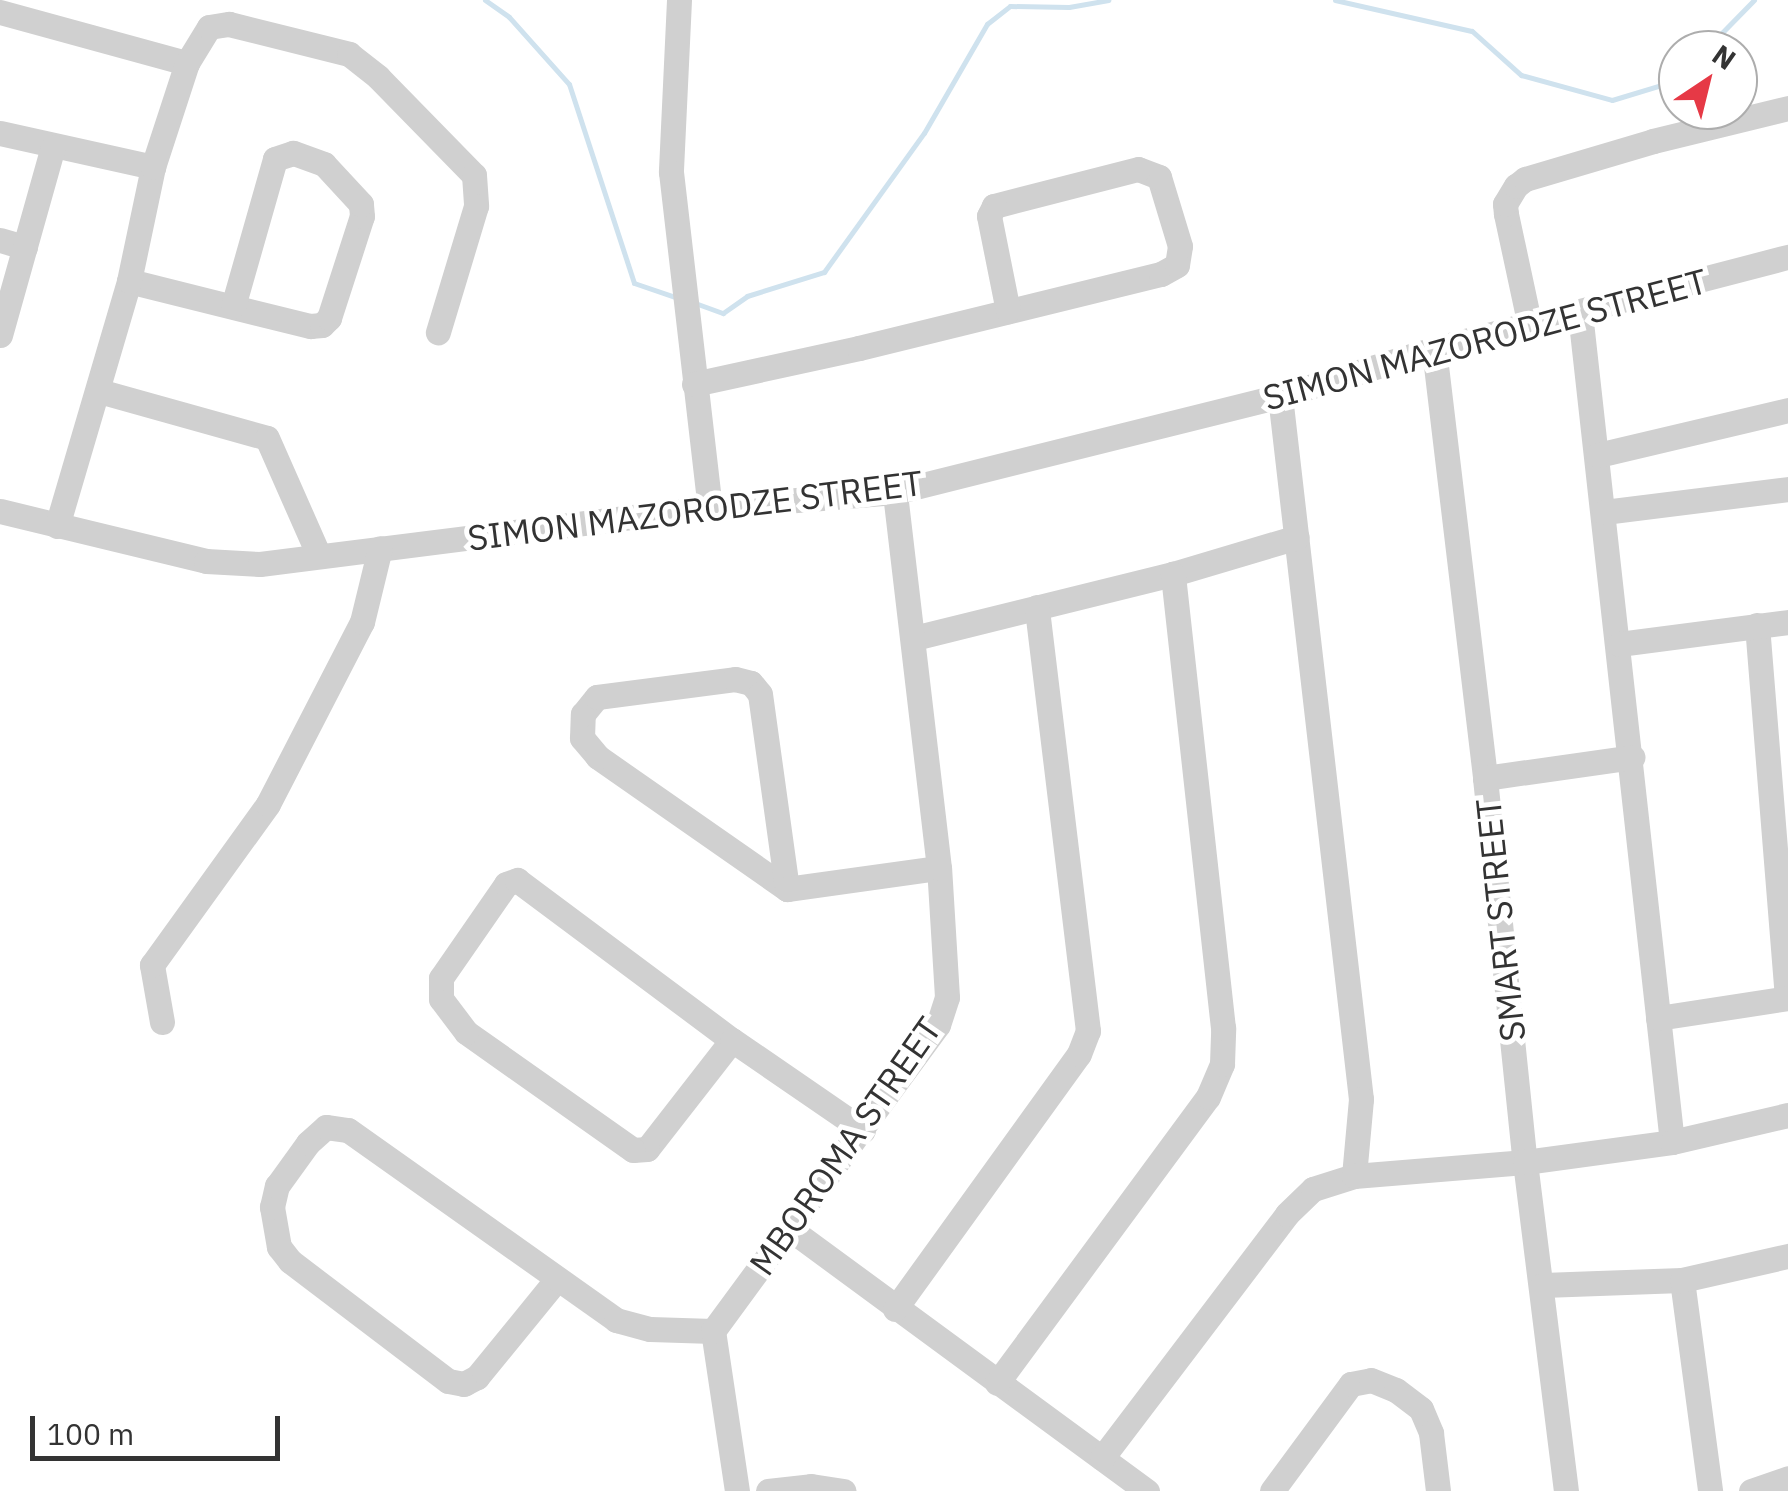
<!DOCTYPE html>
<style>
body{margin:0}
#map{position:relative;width:1788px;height:1491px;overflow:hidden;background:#fff;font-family:"IBM Plex Sans",sans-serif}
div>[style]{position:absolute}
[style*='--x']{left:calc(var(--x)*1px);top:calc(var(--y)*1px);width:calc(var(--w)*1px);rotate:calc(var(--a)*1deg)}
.stream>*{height:5px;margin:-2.5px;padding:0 2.5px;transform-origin:2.5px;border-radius:2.5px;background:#cfe2ee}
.minor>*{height:25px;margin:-12.5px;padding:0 12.5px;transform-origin:12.5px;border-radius:12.5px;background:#d0d0d0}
span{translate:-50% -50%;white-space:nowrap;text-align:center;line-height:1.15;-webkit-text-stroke:10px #fff;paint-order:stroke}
.street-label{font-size:35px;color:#333}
.north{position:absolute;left:1658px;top:30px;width:100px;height:100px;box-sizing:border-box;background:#fff;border:2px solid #adadad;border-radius:50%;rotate:35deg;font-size:28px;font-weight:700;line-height:40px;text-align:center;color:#333}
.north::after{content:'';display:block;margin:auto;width:35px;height:45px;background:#e63946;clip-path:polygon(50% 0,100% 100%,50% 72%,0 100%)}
.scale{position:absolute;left:30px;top:1416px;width:250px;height:45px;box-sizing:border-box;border:5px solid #333;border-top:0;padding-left:12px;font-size:30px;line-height:35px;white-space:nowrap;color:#333;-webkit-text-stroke:8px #fff;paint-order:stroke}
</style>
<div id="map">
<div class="stream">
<i style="--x:485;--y:0;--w:29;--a:35"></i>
<i style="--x:509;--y:17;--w:90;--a:48.2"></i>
<i style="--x:569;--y:84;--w:209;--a:71.9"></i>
<i style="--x:634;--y:283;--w:43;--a:18.9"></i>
<i style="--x:1335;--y:0;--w:140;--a:12.8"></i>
<i style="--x:1472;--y:31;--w:66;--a:41.9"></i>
<i style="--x:1521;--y:75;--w:94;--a:15.4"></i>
<i style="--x:1612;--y:100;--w:59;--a:-16.9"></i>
<i style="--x:1668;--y:83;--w:13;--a:-42"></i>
<i style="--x:1705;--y:50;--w:70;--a:-45.6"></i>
<i style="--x:695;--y:303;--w:30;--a:20"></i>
<i style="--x:723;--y:313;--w:29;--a:-35"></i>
<i style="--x:747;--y:296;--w:81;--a:-17.3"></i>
<i style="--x:824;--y:272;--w:171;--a:-54.3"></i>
<i style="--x:924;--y:133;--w:126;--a:-60"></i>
<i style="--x:987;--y:24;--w:29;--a:-38"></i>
<i style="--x:1010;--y:6;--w:59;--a:1"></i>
<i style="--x:1069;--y:7;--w:40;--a:-10"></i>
</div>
<div class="minor">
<i style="--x:679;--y:0;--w:172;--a:92.7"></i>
<i style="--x:671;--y:172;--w:337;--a:83.4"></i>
<i style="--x:0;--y:12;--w:194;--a:15.3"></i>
<i style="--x:0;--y:133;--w:157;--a:12.5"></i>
<i style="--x:0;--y:240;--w:26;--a:16"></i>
<i style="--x:129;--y:281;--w:187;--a:14"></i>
<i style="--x:310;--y:326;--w:12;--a:-5"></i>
<i style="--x:322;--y:325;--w:10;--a:-45"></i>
<i style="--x:329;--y:318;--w:107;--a:-72.1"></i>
<i style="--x:362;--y:216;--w:12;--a:-95"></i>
<i style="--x:361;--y:204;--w:54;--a:-132.8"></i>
<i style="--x:324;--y:164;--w:33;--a:-160"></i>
<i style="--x:293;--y:153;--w:19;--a:162"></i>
<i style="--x:275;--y:159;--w:153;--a:105.9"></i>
<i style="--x:1580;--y:313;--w:834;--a:83.67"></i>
<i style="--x:1530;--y:326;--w:115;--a:-102.1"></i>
<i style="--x:1506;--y:214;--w:10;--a:-96"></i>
<i style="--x:1505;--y:204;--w:21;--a:-59"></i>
<i style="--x:1516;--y:186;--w:11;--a:-38"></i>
<i style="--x:1525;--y:179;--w:134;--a:-16.5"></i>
<i style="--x:1653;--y:141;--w:139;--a:-13.7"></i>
<i style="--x:0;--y:335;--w:195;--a:-74.3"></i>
<i style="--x:1434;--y:349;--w:432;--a:83.2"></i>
<i style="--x:1485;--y:778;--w:386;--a:84.1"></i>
<i style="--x:1525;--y:1162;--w:332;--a:82.9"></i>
<i style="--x:694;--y:384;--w:169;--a:-12.3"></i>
<i style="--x:859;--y:348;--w:311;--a:-13.8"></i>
<i style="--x:1161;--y:274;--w:18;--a:-29"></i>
<i style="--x:1177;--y:265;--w:19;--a:-81"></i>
<i style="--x:1180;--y:246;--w:72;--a:-106.9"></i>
<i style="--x:1159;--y:177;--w:22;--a:-159"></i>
<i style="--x:1138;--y:169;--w:149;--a:165.6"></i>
<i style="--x:994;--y:206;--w:11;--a:117"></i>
<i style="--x:989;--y:216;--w:97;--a:78.7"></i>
<i style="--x:99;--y:391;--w:174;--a:15.6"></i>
<i style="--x:267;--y:438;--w:129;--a:66.2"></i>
<i style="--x:1280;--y:396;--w:708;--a:83.43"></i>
<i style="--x:1361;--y:1099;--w:77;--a:95.2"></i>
<i style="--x:1598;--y:455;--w:195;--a:-13.3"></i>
<i style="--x:0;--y:511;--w:212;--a:13.6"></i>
<i style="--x:206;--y:561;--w:54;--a:3.2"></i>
<i style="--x:260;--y:564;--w:454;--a:-7.2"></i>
<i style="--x:710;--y:507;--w:186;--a:-4.6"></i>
<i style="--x:895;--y:492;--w:397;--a:-14"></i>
<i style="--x:1280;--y:396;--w:161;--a:-17"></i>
<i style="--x:1434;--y:349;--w:366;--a:-14.6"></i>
<i style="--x:1604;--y:512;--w:185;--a:-7.1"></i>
<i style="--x:57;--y:526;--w:255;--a:-73.6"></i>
<i style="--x:129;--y:281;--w:116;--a:-78.1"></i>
<i style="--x:153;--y:167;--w:109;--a:-71.9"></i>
<i style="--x:187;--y:63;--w:42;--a:-58.6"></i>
<i style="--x:209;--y:27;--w:20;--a:-9"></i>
<i style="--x:229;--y:24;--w:124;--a:14"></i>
<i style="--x:349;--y:54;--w:37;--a:38"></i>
<i style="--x:378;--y:77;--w:137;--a:45.6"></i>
<i style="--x:474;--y:175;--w:31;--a:86"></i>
<i style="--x:476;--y:206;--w:132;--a:106.8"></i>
<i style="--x:1757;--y:625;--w:374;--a:85.4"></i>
<i style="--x:914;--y:638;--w:267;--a:-13.9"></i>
<i style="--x:1173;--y:574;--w:129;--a:-16.6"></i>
<i style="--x:1619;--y:644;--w:170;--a:-7.4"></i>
<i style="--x:1485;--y:778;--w:149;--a:-8.1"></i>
<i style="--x:787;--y:889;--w:231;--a:-145.1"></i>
<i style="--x:598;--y:757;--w:25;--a:-130"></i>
<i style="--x:582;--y:738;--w:24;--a:-88"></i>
<i style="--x:583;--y:714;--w:22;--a:-51"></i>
<i style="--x:597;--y:697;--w:139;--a:-7.4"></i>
<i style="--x:735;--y:679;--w:16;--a:14"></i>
<i style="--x:751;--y:683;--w:14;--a:51"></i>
<i style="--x:760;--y:694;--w:197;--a:82.1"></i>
<i style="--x:787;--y:889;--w:153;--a:-7.9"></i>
<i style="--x:1658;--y:1018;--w:132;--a:-8.7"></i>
<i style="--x:162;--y:1022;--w:58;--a:-100"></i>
<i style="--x:152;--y:965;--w:198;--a:-54.2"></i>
<i style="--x:268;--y:804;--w:205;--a:-62.7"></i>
<i style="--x:362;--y:622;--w:76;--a:-76.3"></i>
<i style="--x:732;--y:1040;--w:138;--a:127.9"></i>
<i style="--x:647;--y:1149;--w:14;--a:176"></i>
<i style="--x:633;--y:1150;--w:204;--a:-144.8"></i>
<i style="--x:466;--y:1032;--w:41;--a:-127.1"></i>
<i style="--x:441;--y:999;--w:21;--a:-90"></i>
<i style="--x:441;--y:978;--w:114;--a:-55.3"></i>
<i style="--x:506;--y:884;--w:12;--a:-20"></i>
<i style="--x:517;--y:880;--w:268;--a:36.7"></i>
<i style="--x:732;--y:1040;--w:159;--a:34.5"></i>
<i style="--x:790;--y:1229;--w:443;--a:36.3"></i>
<i style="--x:557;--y:1279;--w:127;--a:129.2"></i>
<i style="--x:477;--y:1377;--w:15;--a:152"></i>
<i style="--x:464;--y:1384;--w:16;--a:-169"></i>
<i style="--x:448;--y:1381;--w:198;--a:-142.8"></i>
<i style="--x:290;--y:1261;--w:18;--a:-128"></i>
<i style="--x:279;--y:1247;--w:41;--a:-99.9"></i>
<i style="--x:272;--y:1207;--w:22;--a:-77"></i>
<i style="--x:277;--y:1186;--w:53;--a:-54.2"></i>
<i style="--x:308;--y:1143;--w:24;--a:-42"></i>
<i style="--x:326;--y:1127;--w:22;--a:8"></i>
<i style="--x:348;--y:1130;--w:329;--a:35.3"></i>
<i style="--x:616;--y:1320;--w:35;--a:15"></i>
<i style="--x:650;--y:1329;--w:63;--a:1.8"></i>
<i style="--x:1682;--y:1280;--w:213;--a:82.4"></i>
<i style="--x:1543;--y:1285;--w:139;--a:-2.1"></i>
<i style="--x:1682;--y:1280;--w:109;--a:-12.8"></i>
<i style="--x:895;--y:1309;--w:314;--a:-54.2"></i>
<i style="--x:1079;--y:1054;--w:25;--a:-69"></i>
<i style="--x:1088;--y:1031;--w:427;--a:-96.9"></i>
<i style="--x:997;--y:1383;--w:355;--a:-53.6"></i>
<i style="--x:1208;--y:1097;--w:36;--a:-67"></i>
<i style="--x:1222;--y:1064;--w:36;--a:-88"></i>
<i style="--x:1223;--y:1028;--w:457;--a:-96.3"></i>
<i style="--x:1102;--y:1458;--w:306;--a:-52.8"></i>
<i style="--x:1287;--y:1214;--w:36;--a:-44"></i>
<i style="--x:1313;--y:1189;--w:43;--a:-17.6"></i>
<i style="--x:1354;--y:1176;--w:172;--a:-4.7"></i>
<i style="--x:1525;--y:1162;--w:148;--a:-7.7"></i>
<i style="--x:1672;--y:1142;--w:119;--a:-13.1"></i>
<i style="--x:737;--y:1491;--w:162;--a:-98.5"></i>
<i style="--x:713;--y:1331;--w:380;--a:-53.7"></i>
<i style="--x:938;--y:1025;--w:29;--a:-72"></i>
<i style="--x:947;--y:997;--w:129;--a:-93.5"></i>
<i style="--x:939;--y:868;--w:379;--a:-96.7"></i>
<i style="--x:768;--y:1491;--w:43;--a:-6.6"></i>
<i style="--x:811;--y:1486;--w:33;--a:9"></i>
<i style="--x:1272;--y:1491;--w:133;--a:-53.6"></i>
<i style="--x:1351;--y:1384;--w:20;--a:-11"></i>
<i style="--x:1371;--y:1380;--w:27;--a:22"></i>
<i style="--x:1396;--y:1390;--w:31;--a:37"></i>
<i style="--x:1421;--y:1409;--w:26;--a:67"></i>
<i style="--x:1431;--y:1433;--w:58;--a:83.1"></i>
<i style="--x:1751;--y:1491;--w:39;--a:-19"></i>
</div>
<div class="street-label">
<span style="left:1485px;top:339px;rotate:-15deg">SIMON MAZORODZE STREET</span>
<span style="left:695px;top:510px;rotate:-7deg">SIMON MAZORODZE STREET</span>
<span style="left:1500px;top:920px;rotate:-96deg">SMART STREET</span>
<span style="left:845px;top:1146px;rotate:-55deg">MBOROMA STREET</span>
</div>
<div class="north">N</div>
<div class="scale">100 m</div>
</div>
